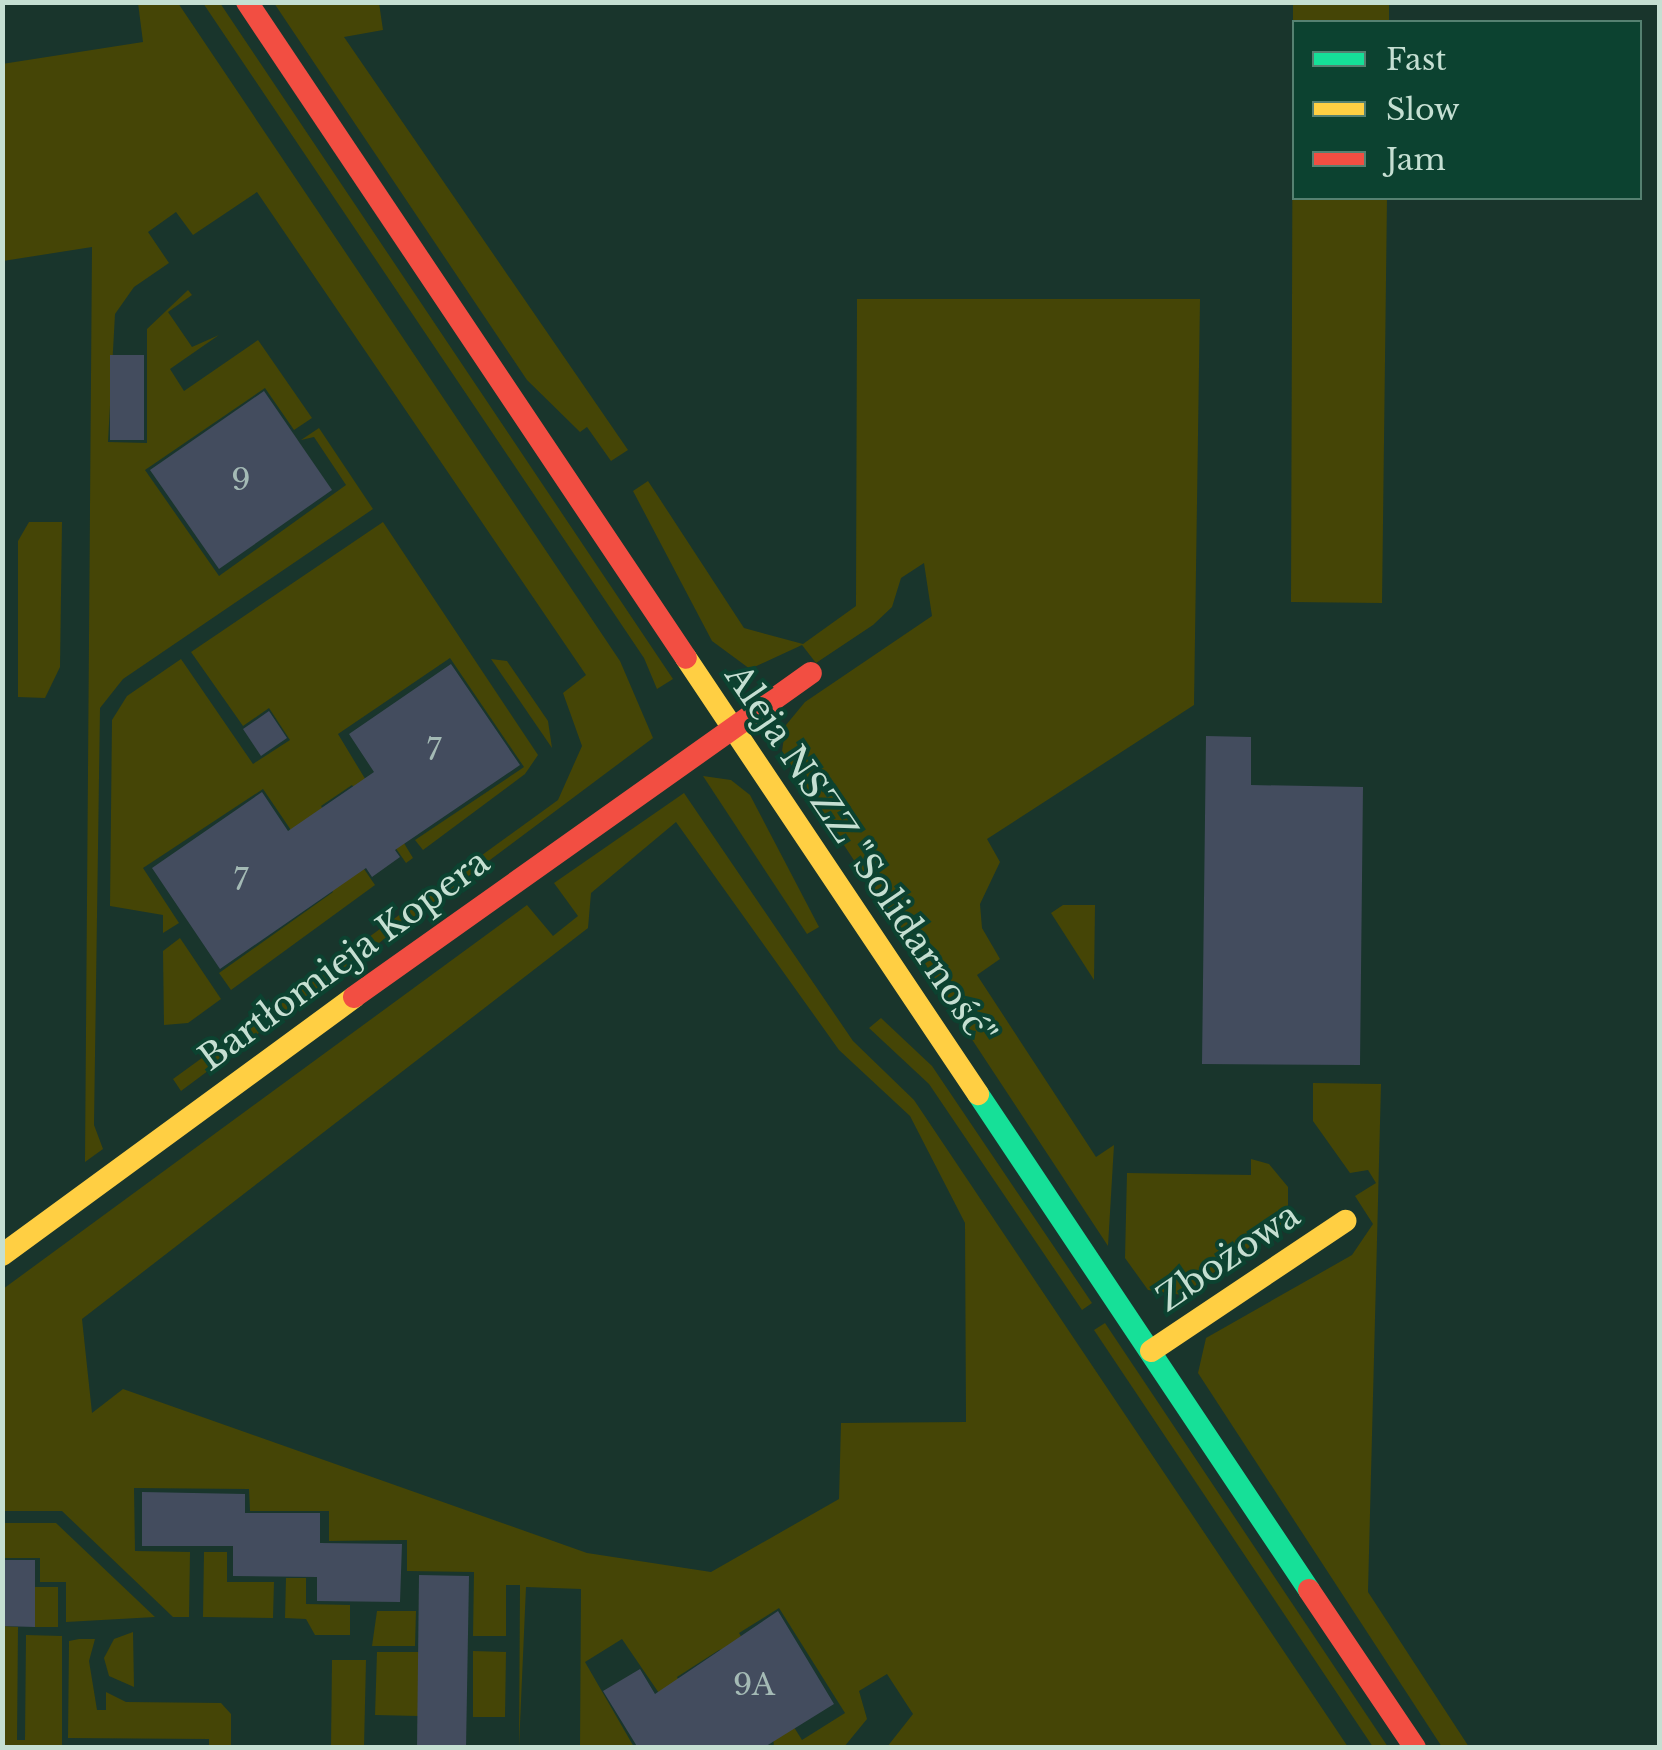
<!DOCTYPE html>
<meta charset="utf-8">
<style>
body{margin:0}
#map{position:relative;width:1662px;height:1750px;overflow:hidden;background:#19352c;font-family:"Libre Baskerville",serif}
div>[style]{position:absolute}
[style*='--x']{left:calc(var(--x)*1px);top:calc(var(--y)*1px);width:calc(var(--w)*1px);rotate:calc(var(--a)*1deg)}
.green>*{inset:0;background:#454506}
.building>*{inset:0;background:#434c5e}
.fast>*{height:22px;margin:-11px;padding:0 11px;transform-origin:11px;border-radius:11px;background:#16e098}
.slow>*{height:22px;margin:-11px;padding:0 11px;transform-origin:11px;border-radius:11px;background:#ffcf43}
.jam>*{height:22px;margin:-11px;padding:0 11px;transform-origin:11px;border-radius:11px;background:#f24e42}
span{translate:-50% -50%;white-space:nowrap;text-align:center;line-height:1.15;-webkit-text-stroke:8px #0c4230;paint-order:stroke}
.number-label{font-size:30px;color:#a4bab5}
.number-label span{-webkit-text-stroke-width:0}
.street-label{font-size:35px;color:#c5dfd2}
.frame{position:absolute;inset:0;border:5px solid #c5dfd2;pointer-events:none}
.legend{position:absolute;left:1292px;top:20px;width:350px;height:180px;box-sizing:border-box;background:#0c4230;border:2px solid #568171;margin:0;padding:12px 18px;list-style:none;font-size:30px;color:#c5dfd2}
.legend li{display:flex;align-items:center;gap:20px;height:50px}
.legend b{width:50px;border:2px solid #568171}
</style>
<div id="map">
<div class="green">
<i style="clip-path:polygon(138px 3px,178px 3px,620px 661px,653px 738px,181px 1091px,173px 1079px,558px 800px,582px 746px,563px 693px,586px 675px,257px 192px,193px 235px,176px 212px,148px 232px,169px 263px,134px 287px,115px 314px,108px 442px,147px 443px,147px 329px,188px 290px,192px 295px,168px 312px,192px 347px,219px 335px,170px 369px,184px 391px,258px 340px,312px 418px,294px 430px,265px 388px,145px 470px,219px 576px,346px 485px,314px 437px,301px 440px,319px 428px,373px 509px,123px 679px,100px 708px,94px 1125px,103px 1149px,85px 1162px,92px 247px,3px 261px,2px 64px,143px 42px)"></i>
<i style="clip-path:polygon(203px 3px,220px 3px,673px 679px,657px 689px,644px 658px)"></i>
<i style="clip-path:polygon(274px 3px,379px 3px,383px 30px,344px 37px,628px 450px,611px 461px,587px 427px,580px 432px,527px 380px)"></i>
<i style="clip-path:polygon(1293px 3px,1389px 3px,1389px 22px,1294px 22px,1294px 198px,1387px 198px,1382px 603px,1291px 602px)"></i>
<i style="clip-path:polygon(857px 299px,1200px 299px,1194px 705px,987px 839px,1000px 862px,980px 904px,982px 928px,1000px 959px,977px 975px,1096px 1157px,1114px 1145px,1108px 1246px,782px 751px,786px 725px,805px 702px,932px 616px,924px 563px,901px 578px,892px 607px,873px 625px,816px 663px,802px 645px,750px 669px,712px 641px,633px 491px,648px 481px,744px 628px,803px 644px,856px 606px)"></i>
<i style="clip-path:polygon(29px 522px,62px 522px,60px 667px,45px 698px,18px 697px,18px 541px)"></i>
<i style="clip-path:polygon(383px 522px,538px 755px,525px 774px,423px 850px,415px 840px,524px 767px,450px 658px,338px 734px,413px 858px,406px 863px,352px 785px,321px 806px,375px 885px,231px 990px,219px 973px,333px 892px,263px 789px,143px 868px,179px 923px,163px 933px,163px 915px,110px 906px,112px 720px,127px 696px,181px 659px,253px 764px,290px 740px,269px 708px,243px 726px,191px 652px)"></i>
<i style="clip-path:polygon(491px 659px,507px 661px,548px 721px,552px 748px)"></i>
<i style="clip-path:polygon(703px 776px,731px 780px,750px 795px,819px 927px,807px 934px)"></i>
<i style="clip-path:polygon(evenodd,684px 793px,853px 1041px,914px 1100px,1348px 1747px,887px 1747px,913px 1714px,887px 1674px,859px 1691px,867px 1719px,844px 1747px,774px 1747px,773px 1737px,792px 1724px,802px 1740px,845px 1713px,779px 1608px,739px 1633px,747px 1646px,719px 1650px,677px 1677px,682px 1687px,663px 1699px,622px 1639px,585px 1662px,634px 1747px,580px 1747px,581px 1589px,526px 1587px,519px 1747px,520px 1585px,506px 1585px,506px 1636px,473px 1636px,474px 1572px,407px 1571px,407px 1540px,329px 1541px,329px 1511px,250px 1511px,249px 1489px,134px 1488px,135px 1551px,190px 1552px,189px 1617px,173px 1617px,62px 1511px,3px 1511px,3px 1289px,527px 905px,553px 936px,578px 916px,554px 883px,684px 793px,676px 822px,839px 1050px,910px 1116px,965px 1223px,966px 1422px,841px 1423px,839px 1499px,711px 1572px,587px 1553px,123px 1389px,92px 1413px,82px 1319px,588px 928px,591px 893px,676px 822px)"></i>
<i style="clip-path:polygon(1063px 905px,1095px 905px,1094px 980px,1051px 913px)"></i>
<i style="clip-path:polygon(180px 938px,221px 999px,188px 1023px,164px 1025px,163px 951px)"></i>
<i style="clip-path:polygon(881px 1018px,932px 1066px,1092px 1303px,1082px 1310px,929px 1084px,869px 1028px)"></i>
<i style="clip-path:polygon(1313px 1083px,1381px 1084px,1368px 1592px,1469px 1747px,1442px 1747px,1198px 1373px,1206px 1338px,1352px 1255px,1373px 1224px,1355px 1196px,1376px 1183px,1368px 1170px,1350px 1173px,1313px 1121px)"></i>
<i style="clip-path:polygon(1251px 1159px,1269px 1164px,1288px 1187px,1288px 1220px,1182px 1295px,1148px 1290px,1125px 1258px,1127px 1173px,1251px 1175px)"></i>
<i style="clip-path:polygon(1105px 1323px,1388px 1747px,1373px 1747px,1094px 1330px)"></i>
<i style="clip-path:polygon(3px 1523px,56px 1523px,155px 1617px,66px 1622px,66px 1582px,40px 1582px,40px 1558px,3px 1558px)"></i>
<i style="clip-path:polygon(204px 1552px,227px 1552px,227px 1582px,274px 1582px,273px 1618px,203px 1617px)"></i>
<i style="clip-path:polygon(286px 1578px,306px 1578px,306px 1604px,350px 1605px,350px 1635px,315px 1635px,306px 1619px,285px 1618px)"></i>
<i style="clip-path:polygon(35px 1587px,58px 1587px,58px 1627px,35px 1627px)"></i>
<i style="clip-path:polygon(377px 1611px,416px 1611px,415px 1646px,372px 1646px)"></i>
<i style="clip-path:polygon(3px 1626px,18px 1627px,17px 1740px,25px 1740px,26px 1635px,62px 1636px,62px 1747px,3px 1747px)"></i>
<i style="clip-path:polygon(133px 1632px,134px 1687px,109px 1676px,104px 1658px,114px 1639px)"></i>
<i style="clip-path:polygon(79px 1639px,95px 1639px,89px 1661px,97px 1710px,106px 1710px,106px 1692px,126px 1702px,221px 1703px,231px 1714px,231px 1747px,209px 1747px,209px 1739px,68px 1738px,69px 1641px)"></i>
<i style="clip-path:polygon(473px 1651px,506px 1652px,505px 1717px,473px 1717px)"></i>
<i style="clip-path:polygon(377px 1652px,419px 1652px,418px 1716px,375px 1715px)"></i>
<i style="clip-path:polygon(332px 1660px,366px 1660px,364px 1747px,331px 1747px)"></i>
</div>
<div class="building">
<i style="clip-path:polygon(110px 355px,144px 355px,144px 440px,110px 440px)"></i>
<i style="clip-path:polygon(264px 391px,332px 490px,219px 569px,150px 470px)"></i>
<i style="clip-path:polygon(451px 664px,520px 765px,395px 850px,400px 857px,372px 877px,366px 868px,220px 969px,152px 868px,262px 792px,288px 831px,374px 772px,349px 734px)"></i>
<i style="clip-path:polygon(269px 711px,287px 738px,261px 756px,243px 729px)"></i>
<i style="clip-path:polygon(1206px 736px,1251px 737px,1251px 785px,1363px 787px,1360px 1065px,1202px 1064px)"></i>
<i style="clip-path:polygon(142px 1492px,245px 1494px,245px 1513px,320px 1513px,320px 1543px,402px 1544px,400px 1602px,317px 1601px,317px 1577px,233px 1576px,233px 1546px,142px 1546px)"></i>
<i style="clip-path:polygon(2px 1560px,35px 1560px,35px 1627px,2px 1626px)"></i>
<i style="clip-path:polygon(419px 1575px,469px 1576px,466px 1748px,417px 1748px)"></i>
<i style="clip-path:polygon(778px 1611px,834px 1704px,763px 1748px,638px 1748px,603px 1691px,640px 1669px,655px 1694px)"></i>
</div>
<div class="fast">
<i style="--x:978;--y:1094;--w:596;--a:56.28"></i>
</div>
<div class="slow">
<i style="--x:686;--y:658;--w:525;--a:56.19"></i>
<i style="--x:2;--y:1255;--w:436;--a:-36.2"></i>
<i style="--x:1151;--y:1351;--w:234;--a:-33.8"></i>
</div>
<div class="jam">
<i style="--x:247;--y:2;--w:789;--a:56.21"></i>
<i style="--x:354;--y:997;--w:560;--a:-35.34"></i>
<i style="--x:1309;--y:1590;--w:190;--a:56.1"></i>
</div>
<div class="number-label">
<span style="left:241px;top:480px">9</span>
<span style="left:434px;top:750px">7</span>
<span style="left:241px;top:880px">7</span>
<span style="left:754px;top:1685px">9A</span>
</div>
<div class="street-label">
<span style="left:860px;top:855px;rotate:56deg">Aleja NSZZ "Solidarność"</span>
<span style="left:344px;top:960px;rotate:-36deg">Bartłomieja Kopera</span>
<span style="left:1228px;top:1257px;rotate:-34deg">Zbożowa</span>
</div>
<div class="frame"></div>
<ul class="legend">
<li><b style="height:12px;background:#16e098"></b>Fast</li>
<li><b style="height:12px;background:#ffcf43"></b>Slow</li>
<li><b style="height:12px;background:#f24e42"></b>Jam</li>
</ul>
</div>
